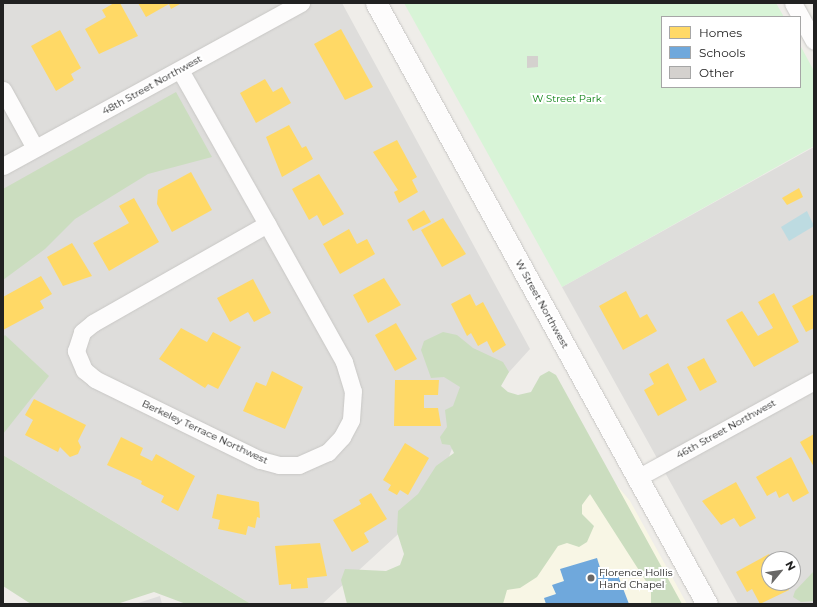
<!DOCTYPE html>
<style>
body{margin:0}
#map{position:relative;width:817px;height:607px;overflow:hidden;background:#efede9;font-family:Montserrat,sans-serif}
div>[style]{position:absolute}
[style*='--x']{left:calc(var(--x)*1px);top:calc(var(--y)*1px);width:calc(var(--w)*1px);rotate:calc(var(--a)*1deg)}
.residential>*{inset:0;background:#dedddb}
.education>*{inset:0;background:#f8f6e5}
.forest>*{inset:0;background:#cbddbf}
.park>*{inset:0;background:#d8f4d7}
.parking>*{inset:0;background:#dfdedd}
.water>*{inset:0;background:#bddbe1}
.homes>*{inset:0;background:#ffd966}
.schools>*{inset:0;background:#6fa8dc}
.building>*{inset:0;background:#d4d1ce}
.roads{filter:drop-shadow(0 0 1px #c8c7c5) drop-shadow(0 0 1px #c8c7c5)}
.minor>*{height:17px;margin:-8.5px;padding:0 8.5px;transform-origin:8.5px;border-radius:8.5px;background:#fdfcfc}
.tertiary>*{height:21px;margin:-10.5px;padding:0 10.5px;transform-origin:10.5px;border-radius:10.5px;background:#fdfcfc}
.dots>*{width:11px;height:11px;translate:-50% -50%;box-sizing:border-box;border:2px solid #fff;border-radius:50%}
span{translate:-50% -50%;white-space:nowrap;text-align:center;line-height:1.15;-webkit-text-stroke:4px #fff;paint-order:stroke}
.street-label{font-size:10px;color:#212121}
.park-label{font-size:10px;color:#0c8113}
.poi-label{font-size:10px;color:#212121}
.left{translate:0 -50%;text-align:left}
.frame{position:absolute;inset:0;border:4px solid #212121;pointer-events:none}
.legend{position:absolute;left:661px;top:16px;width:140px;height:72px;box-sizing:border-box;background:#fff;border:1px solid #a6a6a6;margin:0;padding:5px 7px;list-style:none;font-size:12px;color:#212121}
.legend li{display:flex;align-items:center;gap:8px;height:20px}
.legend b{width:20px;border:1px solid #a6a6a6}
.north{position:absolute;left:761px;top:551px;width:40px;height:40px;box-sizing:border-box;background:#fff;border:1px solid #a6a6a6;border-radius:50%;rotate:61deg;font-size:11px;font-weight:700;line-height:16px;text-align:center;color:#212121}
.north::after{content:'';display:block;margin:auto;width:14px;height:18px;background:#696867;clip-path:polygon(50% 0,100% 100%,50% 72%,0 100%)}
</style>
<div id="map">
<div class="residential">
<i style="clip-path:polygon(3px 3px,342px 3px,530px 349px,461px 425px,431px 504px,322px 604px,251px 604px,3px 455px)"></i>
<i style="clip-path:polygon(evenodd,814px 147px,814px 604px,738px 604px,562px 287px,814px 147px,769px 559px,793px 559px,793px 583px,769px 583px,769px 559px)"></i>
</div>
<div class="education">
<i style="clip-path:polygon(614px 482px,630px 501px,687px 604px,394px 604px)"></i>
</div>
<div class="forest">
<i style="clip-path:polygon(176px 92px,212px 157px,148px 174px,75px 219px,45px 249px,3px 280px,3px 189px)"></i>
<i style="clip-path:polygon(443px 332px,457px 335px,473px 348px,503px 362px,509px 372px,501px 386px,508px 392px,518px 395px,531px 392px,540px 376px,549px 371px,556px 375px,682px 604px,651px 604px,651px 589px,590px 494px,582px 505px,582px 514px,594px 526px,587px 542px,579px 547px,567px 543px,558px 546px,537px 577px,520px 588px,507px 590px,503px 604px,347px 604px,341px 580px,345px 569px,386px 571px,400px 565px,404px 554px,397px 532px,398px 511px,418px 494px,436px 466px,454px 453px,450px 445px,442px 444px,440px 437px,447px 427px,445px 410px,453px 406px,460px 387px,444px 377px,431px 378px,421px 350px,424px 341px)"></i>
<i style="clip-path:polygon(5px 335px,49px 376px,3px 434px,3px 337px)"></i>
<i style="clip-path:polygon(3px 455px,251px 604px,186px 604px,154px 592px,117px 604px,31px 604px,3px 586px)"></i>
<i style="clip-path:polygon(814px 571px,814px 601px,801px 602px,793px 597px,795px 591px)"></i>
</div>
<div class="park">
<i style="clip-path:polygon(404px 3px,776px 3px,784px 17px,662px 17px,662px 87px,800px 87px,800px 45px,814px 71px,814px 146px,562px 287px)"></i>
</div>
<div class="parking">
<i style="clip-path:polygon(160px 596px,162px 604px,135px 604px)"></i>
</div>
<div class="water">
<i style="clip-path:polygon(807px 211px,814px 226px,789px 241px,781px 227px)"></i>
</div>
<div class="homes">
<i style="clip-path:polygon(114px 3px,120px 3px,138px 36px,99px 54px,85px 29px,106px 17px,102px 10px)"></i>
<i style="clip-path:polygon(138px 3px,179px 3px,180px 4px,171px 9px,169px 4px,146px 17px)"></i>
<i style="clip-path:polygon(341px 29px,373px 87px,345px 100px,314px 44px)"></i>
<i style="clip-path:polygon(60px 30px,81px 68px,71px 74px,74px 80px,56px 91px,31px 46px)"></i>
<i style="clip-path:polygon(265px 79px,273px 92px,282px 87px,291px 103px,256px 123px,240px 93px)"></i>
<i style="clip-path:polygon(289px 125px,302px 148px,306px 146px,313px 159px,282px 177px,266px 137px)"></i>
<i style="clip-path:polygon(397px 140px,417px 177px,412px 180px,418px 192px,399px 203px,394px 192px,398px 190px,373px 152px)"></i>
<i style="clip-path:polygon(191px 172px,212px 210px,172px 232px,157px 204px,158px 190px)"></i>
<i style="clip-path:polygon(319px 174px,344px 214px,323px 226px,317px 215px,309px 220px,292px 189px)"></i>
<i style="clip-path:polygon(799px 188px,803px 197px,787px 205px,782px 198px)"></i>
<i style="clip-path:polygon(134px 198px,159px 242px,109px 271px,93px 243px,129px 223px,119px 206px)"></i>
<i style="clip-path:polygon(424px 210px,431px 222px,413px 231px,407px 220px)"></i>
<i style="clip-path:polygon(443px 218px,466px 254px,442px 267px,421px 230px)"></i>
<i style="clip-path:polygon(349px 229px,357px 244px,367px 239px,375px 254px,340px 274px,323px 244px)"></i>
<i style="clip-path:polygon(72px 243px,92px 276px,63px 286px,47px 257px)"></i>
<i style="clip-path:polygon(41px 276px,52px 294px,40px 301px,44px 308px,3px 330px,3px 297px)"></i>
<i style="clip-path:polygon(384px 278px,401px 305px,368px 323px,353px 295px)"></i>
<i style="clip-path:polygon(253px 279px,271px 313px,254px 322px,248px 312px,230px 322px,217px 298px)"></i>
<i style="clip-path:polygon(626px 291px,640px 318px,647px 314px,657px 331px,623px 350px,599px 306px)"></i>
<i style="clip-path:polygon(774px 293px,799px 342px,754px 367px,726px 320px,742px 311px,758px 336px,773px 328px,758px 302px)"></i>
<i style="clip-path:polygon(470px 294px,476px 306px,483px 302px,506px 345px,493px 353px,487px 341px,478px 346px,471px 333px,467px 336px,451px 304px)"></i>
<i style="clip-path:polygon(814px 294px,814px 328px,806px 332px,792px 306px)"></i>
<i style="clip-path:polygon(396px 323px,417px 359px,395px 371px,375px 335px)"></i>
<i style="clip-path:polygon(181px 328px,207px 342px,213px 332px,241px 347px,218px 389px,208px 384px,205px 388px,159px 359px)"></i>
<i style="clip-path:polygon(704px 358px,717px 382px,700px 391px,687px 367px)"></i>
<i style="clip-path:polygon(668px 363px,687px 400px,658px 416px,644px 390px,654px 384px,649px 374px)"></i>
<i style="clip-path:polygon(272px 371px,303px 387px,285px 429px,243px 411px,256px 382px,266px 386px)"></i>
<i style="clip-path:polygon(395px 380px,439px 380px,438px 395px,424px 395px,424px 408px,438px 408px,441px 426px,394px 426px)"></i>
<i style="clip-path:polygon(34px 399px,86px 425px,78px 441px,81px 447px,78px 454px,70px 457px,60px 447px,58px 452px,25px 435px,33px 420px,25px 415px)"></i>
<i style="clip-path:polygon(814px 434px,814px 467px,800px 442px)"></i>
<i style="clip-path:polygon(121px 437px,143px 448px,140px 455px,152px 461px,156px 454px,195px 476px,178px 511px,161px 502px,164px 496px,141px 484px,142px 481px,107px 465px)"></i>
<i style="clip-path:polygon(405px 443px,429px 458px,408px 495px,400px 490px,397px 495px,388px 490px,391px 485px,383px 480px)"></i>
<i style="clip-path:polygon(791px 457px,809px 493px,793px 502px,788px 493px,779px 498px,776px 491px,767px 496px,756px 477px)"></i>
<i style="clip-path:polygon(736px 482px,756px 518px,740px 527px,734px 518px,721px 525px,702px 501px)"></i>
<i style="clip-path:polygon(371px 493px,387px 519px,364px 533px,369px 542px,352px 552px,333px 520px,361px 504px,359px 500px)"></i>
<i style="clip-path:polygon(217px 494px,259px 502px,260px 518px,257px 517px,255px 528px,248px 526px,246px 535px,218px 529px,220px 520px,212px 518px)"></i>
<i style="clip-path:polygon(320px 543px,327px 576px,307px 578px,308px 588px,291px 589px,291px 584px,279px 585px,275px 546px)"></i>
<i style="clip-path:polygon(769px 554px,772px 559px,769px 559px,769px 583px,793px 583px,793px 572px,798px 581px,787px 587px,789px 590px,760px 604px,752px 589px,747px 592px,736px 572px)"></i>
</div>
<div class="schools">
<i style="clip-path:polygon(597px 558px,602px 574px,616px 570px,629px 604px,546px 604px,544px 598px,556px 594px,552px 585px,564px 581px,560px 569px)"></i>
</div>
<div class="building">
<i style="clip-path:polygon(527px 56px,538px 56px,538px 67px,527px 68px)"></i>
</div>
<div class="roads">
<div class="minor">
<i style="--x:793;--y:3;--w:43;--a:61.1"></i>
<i style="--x:180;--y:70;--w:177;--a:60.5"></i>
<i style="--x:3;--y:90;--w:66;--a:61.1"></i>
<i style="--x:3;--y:166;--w:340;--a:-28.7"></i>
<i style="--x:267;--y:224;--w:158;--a:60.8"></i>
<i style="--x:344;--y:362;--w:30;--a:73"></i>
<i style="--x:353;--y:391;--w:29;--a:94"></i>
<i style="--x:351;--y:420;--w:19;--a:118"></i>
<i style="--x:342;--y:437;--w:21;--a:133"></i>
<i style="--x:328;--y:452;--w:32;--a:156"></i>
<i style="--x:299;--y:465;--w:20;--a:180"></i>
<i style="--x:279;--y:465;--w:20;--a:-165"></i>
<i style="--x:260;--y:460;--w:184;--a:-153.9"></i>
<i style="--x:95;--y:379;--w:14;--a:-141"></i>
<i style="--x:84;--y:370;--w:21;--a:-113"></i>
<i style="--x:76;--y:351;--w:20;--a:-72"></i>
<i style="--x:82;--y:332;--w:14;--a:-39"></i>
<i style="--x:93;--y:323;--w:200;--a:-29.6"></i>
<i style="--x:637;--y:478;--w:202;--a:-28.7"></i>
</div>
<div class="tertiary">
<i style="--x:376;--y:3;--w:686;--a:61.16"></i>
</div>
</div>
<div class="dots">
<i style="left:591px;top:578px;background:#696867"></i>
</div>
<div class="street-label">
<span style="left:152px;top:85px;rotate:-29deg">48th Street Northwest</span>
<span style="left:542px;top:304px;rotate:61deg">W Street Northwest</span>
<span style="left:726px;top:429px;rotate:-29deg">46th Street Northwest</span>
<span style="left:205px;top:432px;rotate:25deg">Berkeley Terrace Northwest</span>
</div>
<div class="park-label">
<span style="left:567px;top:99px">W Street Park</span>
</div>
<div class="poi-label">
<span class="left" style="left:599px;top:578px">Florence Hollis<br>Hand Chapel</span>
</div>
<div class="frame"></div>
<ul class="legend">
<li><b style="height:11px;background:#ffd966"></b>Homes</li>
<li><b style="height:11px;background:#6fa8dc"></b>Schools</li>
<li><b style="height:11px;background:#d4d1ce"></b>Other</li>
</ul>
<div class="north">N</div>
</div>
